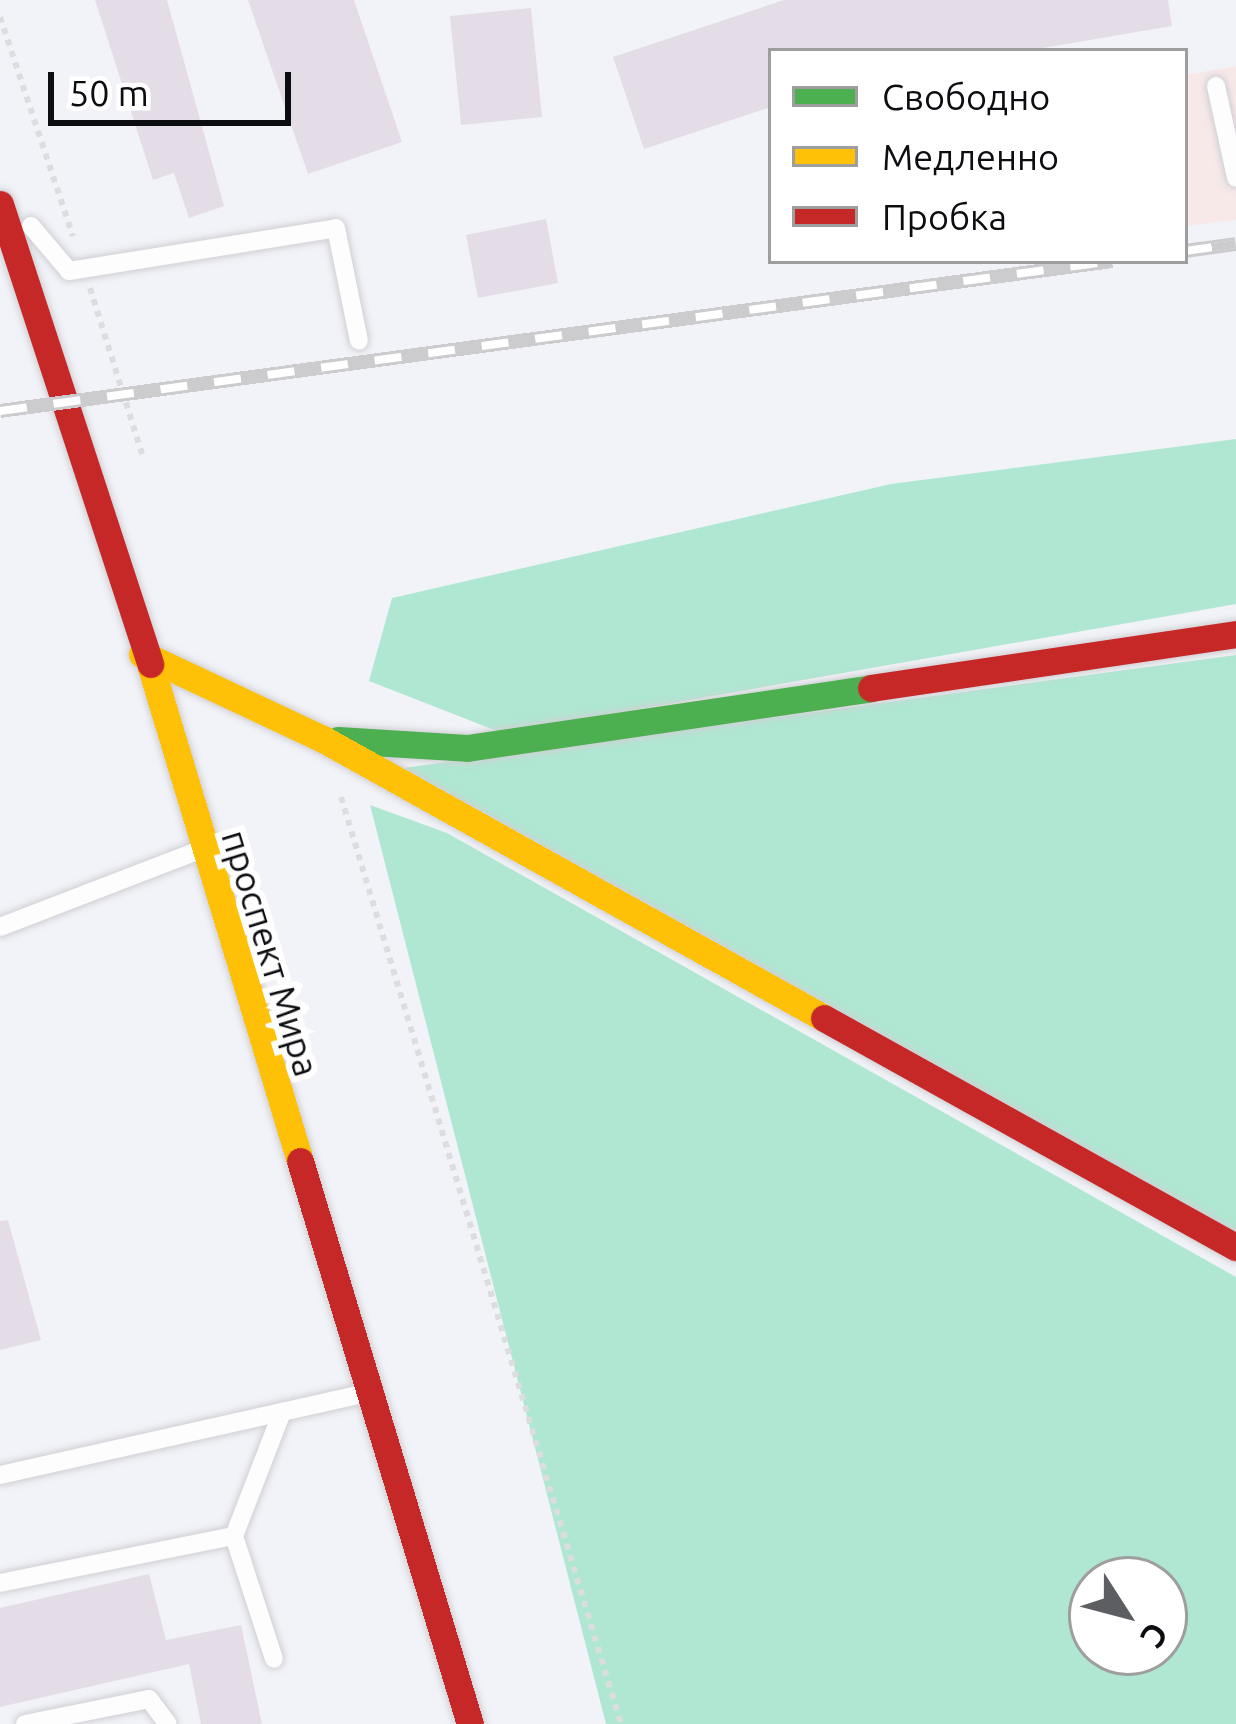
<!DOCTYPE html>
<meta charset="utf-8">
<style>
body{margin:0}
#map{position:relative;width:1236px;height:1724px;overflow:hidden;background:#f2f3f8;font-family:Ubuntu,sans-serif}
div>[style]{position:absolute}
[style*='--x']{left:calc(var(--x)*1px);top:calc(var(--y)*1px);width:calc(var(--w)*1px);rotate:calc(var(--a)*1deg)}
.industrial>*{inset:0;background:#f8e9e9}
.green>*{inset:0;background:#b0e7d2}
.building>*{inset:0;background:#e4dde7}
.path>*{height:6px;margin-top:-3px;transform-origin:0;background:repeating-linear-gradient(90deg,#dcddde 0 6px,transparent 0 12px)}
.roads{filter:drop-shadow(0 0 3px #d0d0d4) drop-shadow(0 0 3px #d0d0d4)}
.lane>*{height:18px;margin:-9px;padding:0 9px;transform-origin:9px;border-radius:9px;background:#fdfdfe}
.fast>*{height:27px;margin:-13.5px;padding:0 13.5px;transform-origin:13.5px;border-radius:13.5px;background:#4caf50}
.slow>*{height:27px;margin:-13.5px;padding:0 13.5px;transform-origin:13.5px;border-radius:13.5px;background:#ffc107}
.jam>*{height:27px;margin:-13.5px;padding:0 13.5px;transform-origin:13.5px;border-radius:13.5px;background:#c62828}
.rail>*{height:14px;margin-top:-7px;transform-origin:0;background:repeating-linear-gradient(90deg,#fff 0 27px,#ccccce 0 54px);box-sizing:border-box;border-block:3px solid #ccccce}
span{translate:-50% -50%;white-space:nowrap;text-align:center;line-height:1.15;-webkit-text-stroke:12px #fff;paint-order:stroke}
.street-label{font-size:36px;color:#0c0d10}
.legend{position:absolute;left:768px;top:48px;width:420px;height:216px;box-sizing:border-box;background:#fff;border:3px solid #9e9e9f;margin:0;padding:15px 21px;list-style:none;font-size:36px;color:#0c0d10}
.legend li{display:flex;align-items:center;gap:24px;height:60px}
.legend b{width:60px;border:3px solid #9e9e9f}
.north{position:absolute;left:1068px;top:1556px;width:120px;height:120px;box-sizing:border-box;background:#fff;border:3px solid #9e9e9f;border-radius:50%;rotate:126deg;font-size:33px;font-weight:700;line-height:48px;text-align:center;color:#0c0d10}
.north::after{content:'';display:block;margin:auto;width:42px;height:54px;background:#5c5e61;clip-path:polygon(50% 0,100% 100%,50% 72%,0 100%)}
.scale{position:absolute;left:48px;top:72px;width:243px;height:54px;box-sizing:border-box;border:6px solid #0c0d10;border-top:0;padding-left:15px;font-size:36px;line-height:42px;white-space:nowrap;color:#0c0d10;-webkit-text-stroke:9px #fff;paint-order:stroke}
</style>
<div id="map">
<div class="industrial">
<i style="clip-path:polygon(1236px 66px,1236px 220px,1185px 226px,1185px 75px)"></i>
</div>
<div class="green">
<i style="clip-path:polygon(1236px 439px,1236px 604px,502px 733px,369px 681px,392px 598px,891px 484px)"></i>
<i style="clip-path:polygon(1236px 655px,1236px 1232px,403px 768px)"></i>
<i style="clip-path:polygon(evenodd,370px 805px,447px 833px,1236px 1277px,1236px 1724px,606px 1724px,370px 805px,1092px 1580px,1164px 1580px,1164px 1652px,1092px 1652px,1092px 1580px)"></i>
</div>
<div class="building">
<i style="clip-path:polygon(95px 0,167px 0,224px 206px,189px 218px,174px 173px,153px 180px)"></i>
<i style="clip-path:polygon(248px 0,354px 0,402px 142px,308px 174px)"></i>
<i style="clip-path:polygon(784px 0,1168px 0,1172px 26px,1025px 51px,771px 51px,771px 107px,644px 149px,613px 57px)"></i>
<i style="clip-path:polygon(531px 8px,542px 117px,461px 125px,450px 16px)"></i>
<i style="clip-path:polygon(546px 219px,558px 283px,478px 298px,466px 235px)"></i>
<i style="clip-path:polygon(8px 1220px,41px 1340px,0 1350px,0 1221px)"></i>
<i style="clip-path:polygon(149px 1574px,166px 1640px,241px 1625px,262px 1724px,201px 1724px,189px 1664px,0 1707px,0 1608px)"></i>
</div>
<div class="path">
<i style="--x:0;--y:17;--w:231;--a:71.6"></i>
<i style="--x:90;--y:288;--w:174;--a:72.6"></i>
<i style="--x:341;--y:797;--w:968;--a:73.19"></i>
</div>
<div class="roads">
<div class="lane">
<i style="--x:1216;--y:86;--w:94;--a:77.7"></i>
<i style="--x:31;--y:226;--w:59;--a:49.8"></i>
<i style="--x:69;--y:271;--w:270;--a:-9.1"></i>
<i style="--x:336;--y:228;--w:115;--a:78.5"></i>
<i style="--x:0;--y:927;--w:211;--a:-21.1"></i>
<i style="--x:0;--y:1475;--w:372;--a:-12.6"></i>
<i style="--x:234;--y:1536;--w:129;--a:72"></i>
<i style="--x:0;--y:1583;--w:239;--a:-11.4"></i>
<i style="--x:234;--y:1536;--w:133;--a:-68.8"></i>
<i style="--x:25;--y:1724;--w:126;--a:-11.4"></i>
<i style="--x:149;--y:1699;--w:31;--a:53"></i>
</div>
<div class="fast">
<i style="--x:338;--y:740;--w:129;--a:3.5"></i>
<i style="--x:467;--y:748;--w:408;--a:-8.4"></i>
</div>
<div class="slow">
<i style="--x:142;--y:654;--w:200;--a:25.2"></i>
<i style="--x:323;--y:739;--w:573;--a:29.11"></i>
<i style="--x:150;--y:664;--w:519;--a:73.21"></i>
</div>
<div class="jam">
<i style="--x:0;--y:204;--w:484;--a:71.9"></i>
<i style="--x:871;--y:688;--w:369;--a:-8.4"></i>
<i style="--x:824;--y:1018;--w:471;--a:29.1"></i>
<i style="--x:300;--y:1161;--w:588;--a:73.2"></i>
</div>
</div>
<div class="rail">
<i style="--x:1185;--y:251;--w:51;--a:-7.8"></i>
<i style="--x:0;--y:411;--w:1122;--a:-7.68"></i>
</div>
<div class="street-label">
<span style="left:271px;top:953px;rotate:73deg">проспект Мира</span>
</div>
<ul class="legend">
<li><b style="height:15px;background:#4caf50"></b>Свободно</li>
<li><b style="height:15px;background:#ffc107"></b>Медленно</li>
<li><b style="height:15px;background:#c62828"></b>Пробка</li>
</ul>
<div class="north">С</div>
<div class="scale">50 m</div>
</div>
